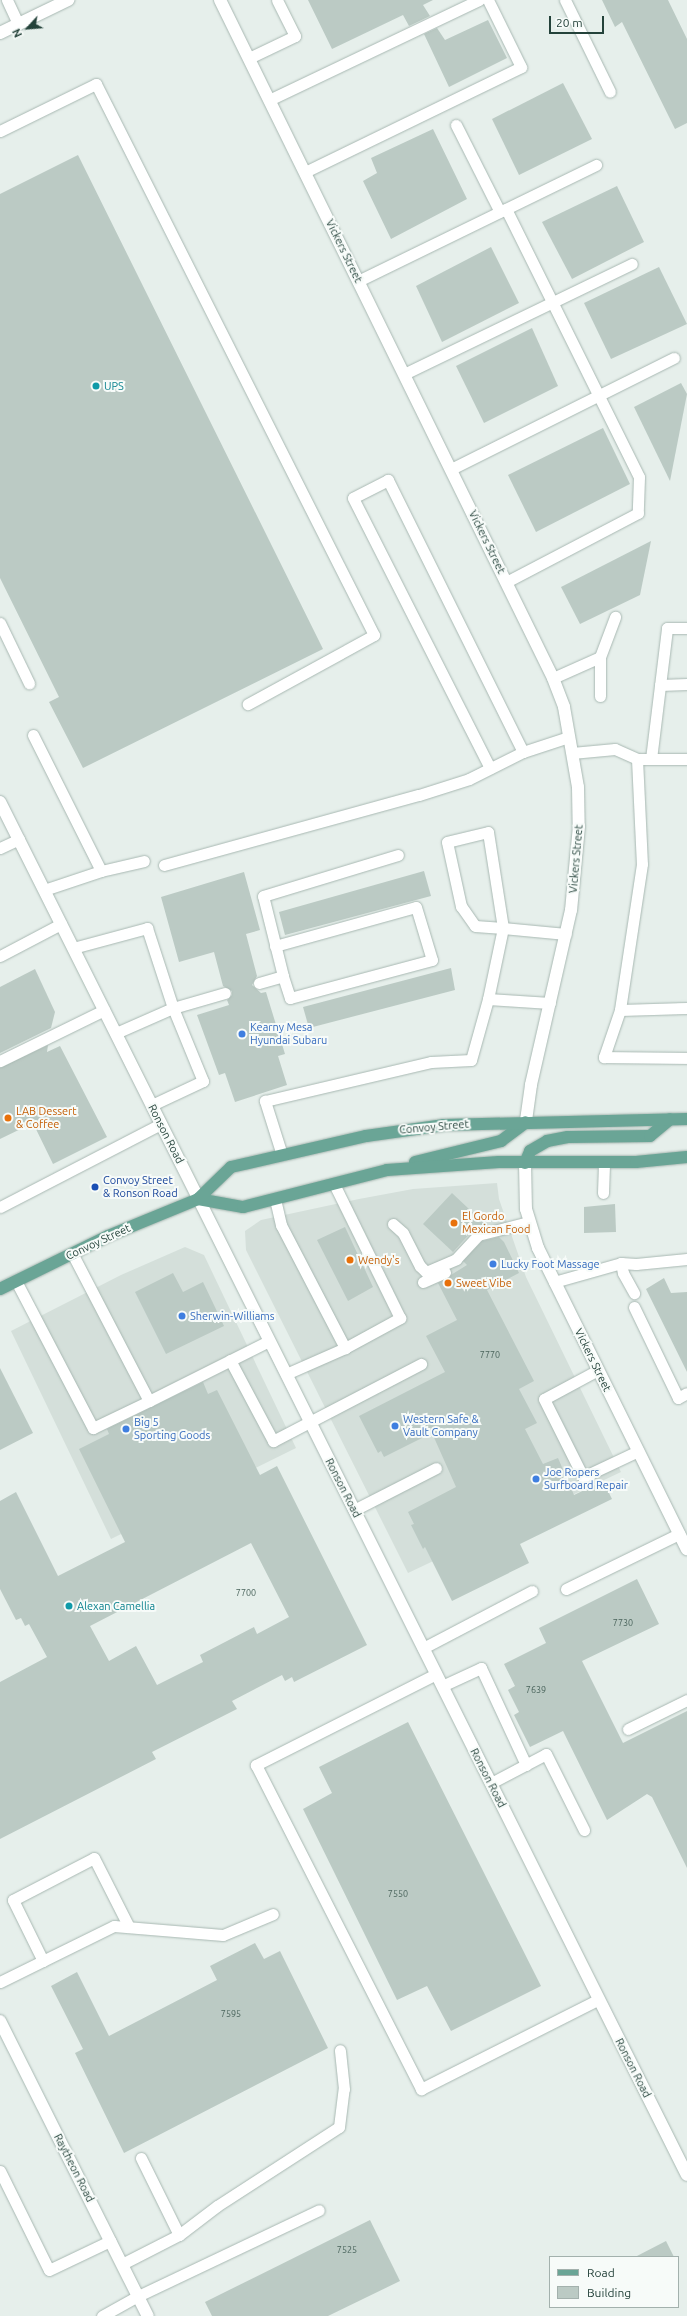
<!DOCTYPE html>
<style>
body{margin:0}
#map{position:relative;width:687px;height:2316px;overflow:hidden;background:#e6efeb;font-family:Ubuntu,sans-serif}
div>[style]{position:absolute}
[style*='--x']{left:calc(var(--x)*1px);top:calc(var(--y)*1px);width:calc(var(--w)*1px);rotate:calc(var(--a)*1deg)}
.built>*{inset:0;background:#d4dfda}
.building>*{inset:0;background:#bbcac4}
.roads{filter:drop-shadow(0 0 1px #a8b8b2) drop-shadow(0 0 1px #a8b8b2)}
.service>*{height:11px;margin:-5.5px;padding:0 5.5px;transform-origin:5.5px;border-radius:5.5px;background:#fff}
.minor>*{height:12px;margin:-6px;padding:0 6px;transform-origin:6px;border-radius:6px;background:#fff}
.tertiary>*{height:12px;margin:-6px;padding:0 6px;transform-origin:6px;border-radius:6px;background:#fff}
.primary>*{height:12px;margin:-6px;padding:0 6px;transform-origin:6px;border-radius:6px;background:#6aa596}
.dots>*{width:11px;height:11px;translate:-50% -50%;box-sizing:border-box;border:2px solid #f7fbf9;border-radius:50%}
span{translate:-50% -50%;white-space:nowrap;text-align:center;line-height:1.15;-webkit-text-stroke:4px #f7fbf9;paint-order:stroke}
.number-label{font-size:9px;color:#4a645c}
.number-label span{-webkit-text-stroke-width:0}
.street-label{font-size:11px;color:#24423a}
.culture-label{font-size:11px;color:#0d838f}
.left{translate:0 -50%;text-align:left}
.shop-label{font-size:11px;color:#366cbe}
.food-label{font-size:11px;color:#c56008}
.transit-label{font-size:11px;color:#164399}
.legend{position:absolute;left:549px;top:2256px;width:130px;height:52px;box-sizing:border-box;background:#f7fbf9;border:1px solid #a3b1ad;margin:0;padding:5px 7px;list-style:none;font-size:12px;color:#24423a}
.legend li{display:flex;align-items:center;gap:8px;height:20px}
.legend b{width:20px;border:1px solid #a3b1ad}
.north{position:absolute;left:8px;top:8px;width:40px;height:40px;-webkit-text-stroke:3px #f7fbf9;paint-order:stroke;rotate:244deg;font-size:11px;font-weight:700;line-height:16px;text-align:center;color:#24423a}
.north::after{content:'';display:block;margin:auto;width:14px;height:18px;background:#24423a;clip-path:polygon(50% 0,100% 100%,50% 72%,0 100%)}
.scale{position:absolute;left:549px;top:16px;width:55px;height:18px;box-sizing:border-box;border:2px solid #24423a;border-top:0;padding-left:5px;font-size:12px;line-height:14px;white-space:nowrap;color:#24423a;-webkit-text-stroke:3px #f7fbf9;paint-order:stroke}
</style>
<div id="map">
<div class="built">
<i style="clip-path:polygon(497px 1183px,499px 1199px,526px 1277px,621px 1472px,408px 1573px,246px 1250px,245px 1231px,261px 1220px,359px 1199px,413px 1189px)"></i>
<i style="clip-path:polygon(185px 1247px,204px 1255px,296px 1448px,111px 1539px,11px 1331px,121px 1275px)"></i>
</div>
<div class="building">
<i style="clip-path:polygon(308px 0,433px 0,423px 5px,430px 16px,409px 26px,403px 15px,332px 49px)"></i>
<i style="clip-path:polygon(602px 0,668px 0,687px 39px,687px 123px,675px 129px,622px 22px,615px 27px)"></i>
<i style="clip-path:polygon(488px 20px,507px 58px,449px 87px,424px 34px,437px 28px,445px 40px)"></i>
<i style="clip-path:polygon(563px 83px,592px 139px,519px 175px,492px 119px)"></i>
<i style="clip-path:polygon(433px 129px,467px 199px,391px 239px,363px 181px,377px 173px,371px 158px)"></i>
<i style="clip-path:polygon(78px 155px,323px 649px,83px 768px,49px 702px,59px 697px,0 578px,0 194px)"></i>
<i style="clip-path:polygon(617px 186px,644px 242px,572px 279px,542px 222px)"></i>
<i style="clip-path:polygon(491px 247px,519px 303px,442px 342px,416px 286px)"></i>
<i style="clip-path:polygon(659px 267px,687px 324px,611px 359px,584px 303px)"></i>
<i style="clip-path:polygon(532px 328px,558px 386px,484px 423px,456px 366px)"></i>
<i style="clip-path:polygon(681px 383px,687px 394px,670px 481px,634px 407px)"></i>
<i style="clip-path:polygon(603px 428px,630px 484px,536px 532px,508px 475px)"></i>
<i style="clip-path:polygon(651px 541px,640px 595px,580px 624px,561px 587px)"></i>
<i style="clip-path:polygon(424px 871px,431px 896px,285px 935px,279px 912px)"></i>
<i style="clip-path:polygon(244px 872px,260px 930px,246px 934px,257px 976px,252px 985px,261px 993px,266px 992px,285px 1054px,278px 1056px,287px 1085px,235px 1102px,225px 1073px,219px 1075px,197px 1015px,229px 1005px,227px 1000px,232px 995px,232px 991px,223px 986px,214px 952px,179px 962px,161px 897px)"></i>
<i style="clip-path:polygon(451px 968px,455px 990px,309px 1028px,303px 1007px)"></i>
<i style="clip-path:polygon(35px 969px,55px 1012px,51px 1028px,0 1053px,0 987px)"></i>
<i style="clip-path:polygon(48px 1045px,47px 1052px,60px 1046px,107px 1137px,53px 1164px,33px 1123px,0 1139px,0 1068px)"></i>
<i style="clip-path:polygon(452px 1193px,487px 1226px,473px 1230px,453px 1252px,423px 1224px)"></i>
<i style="clip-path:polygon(615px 1204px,616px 1232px,584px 1233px,584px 1207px)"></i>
<i style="clip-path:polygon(345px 1227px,373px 1287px,348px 1301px,317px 1240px)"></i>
<i style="clip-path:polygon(499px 1237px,504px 1242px,519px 1273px,487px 1290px,534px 1381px,519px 1389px,537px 1423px,525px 1429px,543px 1464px,558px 1458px,574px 1495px,603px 1481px,612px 1499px,520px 1544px,529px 1563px,452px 1601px,425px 1547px,423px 1549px,411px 1525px,414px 1524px,408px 1512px,456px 1487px,432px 1433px,384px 1457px,381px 1451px,378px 1453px,359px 1416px,445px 1372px,426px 1336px,457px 1320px,438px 1283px,467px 1265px,463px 1261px,482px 1241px)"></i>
<i style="clip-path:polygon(173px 1273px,183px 1292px,203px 1282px,224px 1326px,166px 1354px,135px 1292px)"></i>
<i style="clip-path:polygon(664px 1278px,671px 1293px,687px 1292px,687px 1372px,646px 1289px)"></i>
<i style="clip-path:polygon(0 1368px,33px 1433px,0 1450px)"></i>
<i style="clip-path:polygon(evenodd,203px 1382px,208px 1394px,217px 1390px,260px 1475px,277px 1466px,367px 1645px,294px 1682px,292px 1677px,285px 1681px,282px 1675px,232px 1701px,237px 1709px,152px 1752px,156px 1759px,0 1839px,0 1682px,47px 1657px,29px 1624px,25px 1626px,21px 1618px,16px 1620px,0 1589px,0 1501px,16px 1492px,58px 1576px,125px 1542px,79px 1449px,109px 1434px,107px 1429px,203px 1382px,251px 1543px,289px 1617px,257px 1634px,254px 1627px,200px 1655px,203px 1662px,157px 1685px,136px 1646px,109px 1661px,90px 1626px,251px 1543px)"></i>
<i style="clip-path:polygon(637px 1579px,659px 1624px,582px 1661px,623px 1743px,687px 1711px,687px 1868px,652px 1797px,647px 1794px,607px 1820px,563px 1731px,530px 1747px,514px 1715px,519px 1712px,508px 1690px,515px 1686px,504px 1664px,546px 1643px,539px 1628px)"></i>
<i style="clip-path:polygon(408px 1722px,541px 1986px,451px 2031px,427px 1986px,397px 2000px,303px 1809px,332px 1793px,319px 1767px)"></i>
<i style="clip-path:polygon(255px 1943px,264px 1959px,280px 1951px,328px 2048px,124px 2153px,75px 2053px,83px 2049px,51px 1986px,77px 1972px,109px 2036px,217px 1980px,210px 1966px)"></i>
<i style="clip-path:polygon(370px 2220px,400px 2281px,328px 2316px,212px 2316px,205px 2302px)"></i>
<i style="clip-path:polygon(666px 2241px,674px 2257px,635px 2257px)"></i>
</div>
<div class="roads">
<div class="service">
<i style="--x:7;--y:0;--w:26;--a:65"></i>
<i style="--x:565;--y:0;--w:102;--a:63.9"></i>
<i style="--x:249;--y:58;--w:51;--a:-25.6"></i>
<i style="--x:295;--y:36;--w:40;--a:-116.6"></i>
<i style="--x:269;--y:100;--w:233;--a:-25.5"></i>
<i style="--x:456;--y:125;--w:97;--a:63.2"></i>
<i style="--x:0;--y:131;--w:107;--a:-26.1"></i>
<i style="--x:96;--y:84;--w:617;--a:63.23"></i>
<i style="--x:374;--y:635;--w:144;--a:151.3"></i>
<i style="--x:305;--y:172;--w:240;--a:-25.9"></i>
<i style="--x:521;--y:67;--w:75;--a:-116.2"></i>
<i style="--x:506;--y:209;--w:299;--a:63.6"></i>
<i style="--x:639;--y:477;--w:36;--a:92"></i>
<i style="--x:638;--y:513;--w:149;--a:152.4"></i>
<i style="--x:358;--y:281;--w:265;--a:-26"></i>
<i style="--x:404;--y:374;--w:253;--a:-25.8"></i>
<i style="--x:451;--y:469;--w:249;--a:-26.5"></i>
<i style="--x:0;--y:623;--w:67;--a:64.2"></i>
<i style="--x:600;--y:657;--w:39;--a:90"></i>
<i style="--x:553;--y:678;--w:51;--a:-24.1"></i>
<i style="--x:600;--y:657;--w:43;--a:-69.4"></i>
<i style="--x:660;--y:685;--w:27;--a:-2"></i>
<i style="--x:33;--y:735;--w:152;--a:63.4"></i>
<i style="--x:101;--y:871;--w:60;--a:161.6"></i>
<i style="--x:523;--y:752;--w:48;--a:-18.1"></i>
<i style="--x:572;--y:753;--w:43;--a:-5.3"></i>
<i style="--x:615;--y:749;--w:24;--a:24"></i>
<i style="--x:637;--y:759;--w:50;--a:0"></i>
<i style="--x:637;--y:759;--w:105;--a:87.3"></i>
<i style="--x:642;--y:864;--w:148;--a:98.6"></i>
<i style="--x:620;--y:1010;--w:50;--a:108.8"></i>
<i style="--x:604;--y:1057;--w:83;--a:0.7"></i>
<i style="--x:651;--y:759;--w:132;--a:-83"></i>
<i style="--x:667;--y:628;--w:20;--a:0"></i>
<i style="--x:0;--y:848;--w:21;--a:-25"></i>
<i style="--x:164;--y:865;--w:264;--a:-15.4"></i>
<i style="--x:419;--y:795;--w:52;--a:-17.7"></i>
<i style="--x:469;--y:779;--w:60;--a:-26.6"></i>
<i style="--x:523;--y:752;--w:304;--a:-116.4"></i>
<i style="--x:388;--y:480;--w:39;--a:153"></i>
<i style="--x:353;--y:498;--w:303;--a:63.1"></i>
<i style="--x:101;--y:871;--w:44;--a:-13.1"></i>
<i style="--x:275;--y:946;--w:146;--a:-15.5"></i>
<i style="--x:416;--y:907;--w:55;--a:73.2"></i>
<i style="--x:432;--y:960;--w:147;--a:165"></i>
<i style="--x:290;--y:998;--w:23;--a:-108"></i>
<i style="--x:73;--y:948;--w:77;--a:-15.1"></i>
<i style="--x:147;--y:928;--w:84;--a:72"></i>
<i style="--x:173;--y:1008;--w:79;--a:67.7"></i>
<i style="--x:203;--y:1081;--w:56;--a:154.8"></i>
<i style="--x:0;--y:956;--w:69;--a:-27.7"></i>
<i style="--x:259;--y:983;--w:25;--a:-16"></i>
<i style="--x:283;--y:976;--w:82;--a:-104"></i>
<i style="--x:263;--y:896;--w:141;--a:-16.9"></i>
<i style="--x:488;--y:999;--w:62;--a:3.7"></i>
<i style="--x:620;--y:1010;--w:67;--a:-1.7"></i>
<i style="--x:116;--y:1033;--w:62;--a:-23.7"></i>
<i style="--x:173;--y:1008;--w:54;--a:-16.1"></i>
<i style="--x:0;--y:1061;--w:116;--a:-26.1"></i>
<i style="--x:282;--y:1155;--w:57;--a:-107.5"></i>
<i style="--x:265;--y:1101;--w:171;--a:-13.2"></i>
<i style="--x:431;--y:1062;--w:40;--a:-2.9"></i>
<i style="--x:471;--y:1060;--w:63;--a:-74.4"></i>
<i style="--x:488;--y:999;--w:73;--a:-78.1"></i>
<i style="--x:503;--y:928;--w:97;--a:-98.9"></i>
<i style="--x:488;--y:832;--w:42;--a:166.3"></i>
<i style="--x:447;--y:842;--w:66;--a:77.7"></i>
<i style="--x:461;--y:906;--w:24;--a:55"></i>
<i style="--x:475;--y:926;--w:28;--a:4"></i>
<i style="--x:503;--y:928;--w:63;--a:5.4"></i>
<i style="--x:603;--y:1193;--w:31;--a:-88"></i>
<i style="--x:275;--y:1199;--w:27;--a:77"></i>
<i style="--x:281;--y:1225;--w:139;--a:62.5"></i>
<i style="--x:0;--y:1207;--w:181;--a:-27.3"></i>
<i style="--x:393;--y:1224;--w:13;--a:42"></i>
<i style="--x:403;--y:1233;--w:37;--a:63"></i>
<i style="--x:420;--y:1266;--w:8;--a:45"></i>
<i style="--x:426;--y:1272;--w:33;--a:-23"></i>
<i style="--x:456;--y:1259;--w:33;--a:-47"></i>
<i style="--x:478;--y:1235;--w:53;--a:-14.3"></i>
<i style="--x:621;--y:1263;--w:10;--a:79"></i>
<i style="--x:623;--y:1273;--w:23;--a:61"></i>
<i style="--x:16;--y:1281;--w:166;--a:62.4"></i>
<i style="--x:93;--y:1428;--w:62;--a:-25.7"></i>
<i style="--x:149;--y:1401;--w:167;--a:-117.5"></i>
<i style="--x:423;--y:1282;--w:24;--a:-24"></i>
<i style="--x:554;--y:1282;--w:70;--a:-15.8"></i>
<i style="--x:621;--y:1263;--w:15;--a:4"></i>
<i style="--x:636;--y:1264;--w:51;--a:-5.6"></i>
<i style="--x:634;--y:1307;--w:101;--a:64.2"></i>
<i style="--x:678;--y:1398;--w:10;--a:-29"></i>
<i style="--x:230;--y:1360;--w:92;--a:62"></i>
<i style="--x:273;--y:1441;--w:167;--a:-27.5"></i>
<i style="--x:598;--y:1370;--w:61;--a:151.8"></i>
<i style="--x:544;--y:1399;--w:87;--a:63.4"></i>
<i style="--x:583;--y:1477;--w:61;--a:-25.3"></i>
<i style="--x:286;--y:1374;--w:64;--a:-23.8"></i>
<i style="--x:345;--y:1348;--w:63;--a:-28.6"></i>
<i style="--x:400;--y:1318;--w:149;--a:-116.2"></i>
<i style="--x:149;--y:1401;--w:134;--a:-26.6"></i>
<i style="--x:354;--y:1510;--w:92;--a:-27.1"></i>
<i style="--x:566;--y:1589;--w:126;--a:-26"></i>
<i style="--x:423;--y:1648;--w:123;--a:-27.6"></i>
<i style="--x:436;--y:1674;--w:202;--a:153.2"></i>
<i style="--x:256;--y:1765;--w:364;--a:63"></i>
<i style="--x:421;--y:2089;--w:199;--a:-26.8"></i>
<i style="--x:442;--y:1686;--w:43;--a:-24.8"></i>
<i style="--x:481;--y:1668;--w:107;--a:65.1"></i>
<i style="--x:628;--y:1729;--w:66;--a:-26.2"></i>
<i style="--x:491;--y:1783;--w:62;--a:-27.8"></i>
<i style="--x:546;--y:1754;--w:85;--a:63.4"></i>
<i style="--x:43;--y:1961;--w:68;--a:-116.2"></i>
<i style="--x:13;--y:1900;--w:91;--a:-27.4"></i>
<i style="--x:94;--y:1858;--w:77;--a:63.1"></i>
<i style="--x:0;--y:1982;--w:127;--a:-26.2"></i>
<i style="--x:114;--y:1926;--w:109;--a:4.7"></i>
<i style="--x:223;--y:1935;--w:54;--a:-22.8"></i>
<i style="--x:0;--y:2171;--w:110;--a:63.7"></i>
<i style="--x:49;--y:2270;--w:68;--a:-25.4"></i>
<i style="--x:179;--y:2235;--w:48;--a:-37.3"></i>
<i style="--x:217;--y:2206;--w:145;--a:-32.9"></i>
<i style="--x:339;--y:2127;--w:38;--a:-83"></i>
<i style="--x:344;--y:2089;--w:39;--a:-96"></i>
<i style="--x:122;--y:2264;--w:64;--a:-27"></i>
<i style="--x:179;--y:2235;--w:86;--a:-116.3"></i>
<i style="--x:102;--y:2316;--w:41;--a:-29.1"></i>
<i style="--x:138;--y:2296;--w:200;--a:-25.4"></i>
</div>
<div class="minor">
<i style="--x:220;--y:0;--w:755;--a:63.84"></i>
<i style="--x:553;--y:678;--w:31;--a:69"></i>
<i style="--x:564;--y:707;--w:81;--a:80.1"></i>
<i style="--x:578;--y:787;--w:39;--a:89"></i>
<i style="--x:579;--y:826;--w:84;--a:95.4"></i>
<i style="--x:571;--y:910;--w:180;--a:102.9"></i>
<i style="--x:531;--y:1085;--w:37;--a:98"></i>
<i style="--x:525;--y:1163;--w:46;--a:88.8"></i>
<i style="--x:526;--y:1209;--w:41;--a:72.9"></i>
<i style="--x:538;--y:1248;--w:336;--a:63.7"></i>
</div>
<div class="tertiary">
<i style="--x:0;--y:33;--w:76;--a:-25.9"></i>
<i style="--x:0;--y:802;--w:1535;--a:63.42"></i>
<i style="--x:0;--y:2021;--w:330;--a:63.4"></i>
</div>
<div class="primary">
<i style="--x:415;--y:1162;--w:89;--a:-13.7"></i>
<i style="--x:501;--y:1141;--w:31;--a:-37"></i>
<i style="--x:525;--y:1163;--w:13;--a:-67"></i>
<i style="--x:530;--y:1151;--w:20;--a:-30"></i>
<i style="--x:547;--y:1141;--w:21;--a:-11"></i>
<i style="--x:568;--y:1137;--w:82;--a:-0.7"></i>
<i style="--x:650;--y:1136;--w:26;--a:-40"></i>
<i style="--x:198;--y:1199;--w:46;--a:10.1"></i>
<i style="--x:243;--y:1207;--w:149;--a:-14.4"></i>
<i style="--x:387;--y:1170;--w:112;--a:-4.1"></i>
<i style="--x:499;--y:1162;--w:137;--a:0"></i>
<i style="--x:636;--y:1162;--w:51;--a:-5.6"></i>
<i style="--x:0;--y:1289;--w:120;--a:-26.1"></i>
<i style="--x:108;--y:1236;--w:97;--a:-22.3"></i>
<i style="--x:198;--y:1199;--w:46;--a:-44.1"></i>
<i style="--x:231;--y:1167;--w:139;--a:-12.9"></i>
<i style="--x:366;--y:1136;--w:79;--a:-8"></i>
<i style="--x:444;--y:1125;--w:243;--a:-1.4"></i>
</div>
</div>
<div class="dots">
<i style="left:96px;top:386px;background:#0f9aa8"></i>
<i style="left:242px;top:1034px;background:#3f7fe0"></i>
<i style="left:8px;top:1118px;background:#e8710a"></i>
<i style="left:95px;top:1187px;background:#1a4fb4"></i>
<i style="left:454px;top:1223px;background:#e8710a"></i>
<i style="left:350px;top:1260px;background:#e8710a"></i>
<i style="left:493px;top:1264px;background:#3f7fe0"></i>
<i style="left:448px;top:1283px;background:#e8710a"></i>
<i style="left:182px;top:1316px;background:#3f7fe0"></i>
<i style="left:395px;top:1426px;background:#3f7fe0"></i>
<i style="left:126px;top:1429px;background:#3f7fe0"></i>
<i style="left:536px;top:1479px;background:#3f7fe0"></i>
<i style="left:69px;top:1606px;background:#0f9aa8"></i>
</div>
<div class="number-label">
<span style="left:490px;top:1355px">7770</span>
<span style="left:246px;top:1593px">7700</span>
<span style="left:623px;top:1623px">7730</span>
<span style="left:536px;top:1690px">7639</span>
<span style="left:398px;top:1894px">7550</span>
<span style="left:231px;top:2014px">7595</span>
<span style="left:347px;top:2250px">7525</span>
</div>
<div class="street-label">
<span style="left:344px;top:251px;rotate:64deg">Vickers Street</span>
<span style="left:487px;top:542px;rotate:64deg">Vickers Street</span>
<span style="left:576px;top:859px;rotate:-85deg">Vickers Street</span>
<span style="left:434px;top:1127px;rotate:-5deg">Convoy Street</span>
<span style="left:166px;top:1134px;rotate:63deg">Ronson Road</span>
<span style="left:98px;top:1242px;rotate:-25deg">Convoy Street</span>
<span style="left:593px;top:1360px;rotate:64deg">Vickers Street</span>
<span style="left:343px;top:1488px;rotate:63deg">Ronson Road</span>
<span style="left:488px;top:1778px;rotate:63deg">Ronson Road</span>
<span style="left:633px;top:2068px;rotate:63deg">Ronson Road</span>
<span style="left:74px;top:2168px;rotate:63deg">Raytheon Road</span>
</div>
<div class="culture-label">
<span class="left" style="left:104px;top:386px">UPS</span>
<span class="left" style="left:77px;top:1606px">Alexan Camellia</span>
</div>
<div class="shop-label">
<span class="left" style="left:250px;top:1034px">Kearny Mesa<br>Hyundai Subaru</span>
<span class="left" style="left:501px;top:1264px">Lucky Foot Massage</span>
<span class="left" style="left:190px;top:1316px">Sherwin-Williams</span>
<span class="left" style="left:403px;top:1426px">Western Safe &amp;<br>Vault Company</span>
<span class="left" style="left:134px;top:1429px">Big 5<br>Sporting Goods</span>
<span class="left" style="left:544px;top:1479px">Joe Ropers<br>Surfboard Repair</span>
</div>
<div class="food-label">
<span class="left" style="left:16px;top:1118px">LAB Dessert<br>&amp; Coffee</span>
<span class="left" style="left:462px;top:1223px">El Gordo<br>Mexican Food</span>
<span class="left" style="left:358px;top:1260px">Wendy's</span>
<span class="left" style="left:456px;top:1283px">Sweet Vibe</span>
</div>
<div class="transit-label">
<span class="left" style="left:103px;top:1187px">Convoy Street<br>&amp; Ronson Road</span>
</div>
<ul class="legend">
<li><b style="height:5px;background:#6aa596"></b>Road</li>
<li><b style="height:11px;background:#bbcac4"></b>Building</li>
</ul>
<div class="north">N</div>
<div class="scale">20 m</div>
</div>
